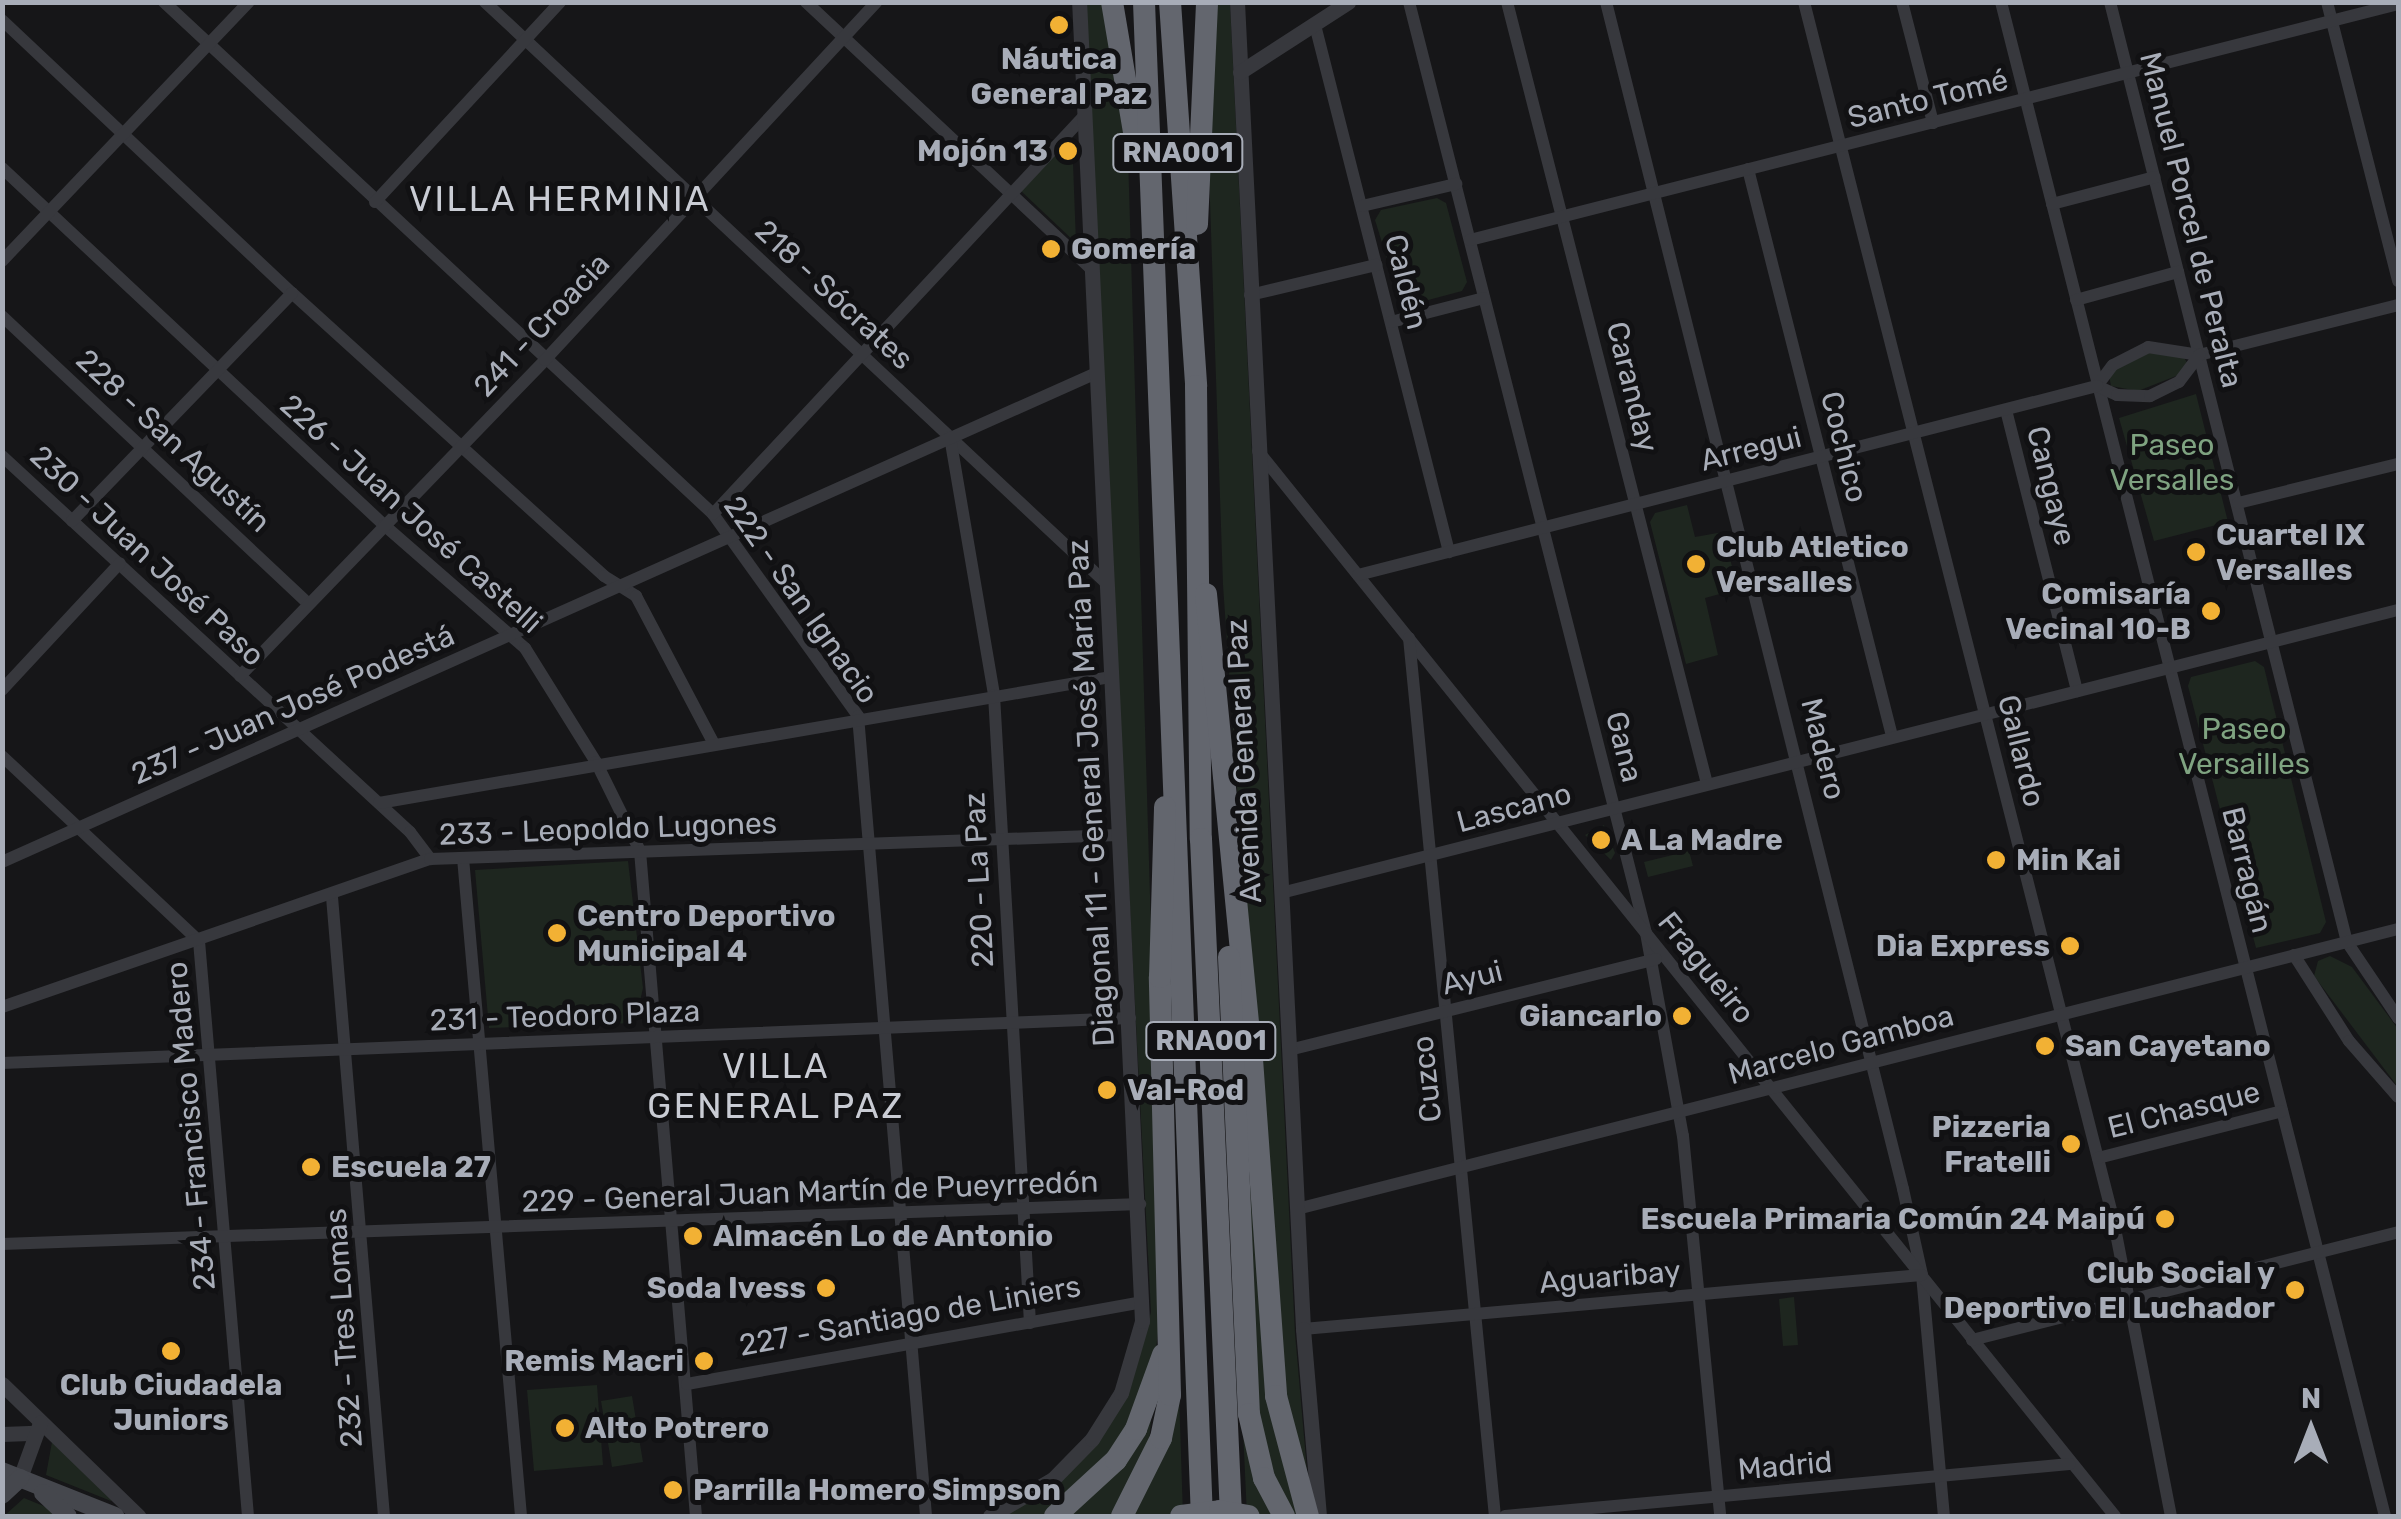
<!DOCTYPE html>
<meta charset="utf-8">
<style>
body{margin:0}
#map{position:relative;width:2401px;height:1519px;overflow:hidden;background:#161618;font-family:Rubik,sans-serif}
div>[style]{position:absolute}
[style*='--x']{left:calc(var(--x)*1px);top:calc(var(--y)*1px);width:calc(var(--w)*1px);rotate:calc(var(--a)*1deg)}
.green>*{inset:0;background:#1e261f}
.minor>*{height:12px;margin:-6px;padding:0 6px;transform-origin:6px;border-radius:6px;background:#37383d}
.tertiary>*{height:15px;margin:-7.5px;padding:0 7.5px;transform-origin:7.5px;border-radius:7.5px;background:#37383d}
.secondary>*{height:18px;margin:-9px;padding:0 9px;transform-origin:9px;border-radius:9px;background:#45474d}
.motorway>*{height:22px;margin:-11px;padding:0 11px;transform-origin:11px;border-radius:11px;background:#63666e}
.dots>*{width:28px;height:28px;translate:-50% -50%;box-sizing:border-box;border:5px solid #111113;border-radius:50%}
span{translate:-50% -50%;white-space:nowrap;text-align:center;line-height:1.15;-webkit-text-stroke:10px #111113;paint-order:stroke}
.shield-label span{padding:2px 8px;background:#111113;border:2px solid;border-radius:8px;-webkit-text-stroke-width:0}
.shield-label{font-size:28px;color:#a8adb8;font-weight:700}
.poi-label{font-size:30px;color:#a8adb8;font-weight:700}
.right{translate:-100% -50%;text-align:right}
.left{translate:0 -50%;text-align:left}
.street-label{font-size:30px;color:#a8adb8}
.park-label{font-size:30px;color:#7fa381}
.quarter-label{font-size:35px;color:#c9ccd4;letter-spacing:2.5px}
.frame{position:absolute;inset:0;border:5px solid #a8adb8;pointer-events:none}
.north{position:absolute;left:2261px;top:1379px;width:100px;height:100px;-webkit-text-stroke:8px #111113;paint-order:stroke;rotate:0deg;font-size:28px;font-weight:700;line-height:40px;text-align:center;color:#a8adb8}
.north::after{content:'';display:block;margin:auto;width:35px;height:45px;background:#a8adb8;clip-path:polygon(50% 0,100% 100%,50% 72%,0 100%)}
</style>
<div id="map">
<div class="green">
<i style="clip-path:polygon(1083px 3px,1107px 3px,1128px 155px,1162px 1300px,1154px 1365px,1117px 1448px,1045px 1516px,1000px 1516px,1023px 1505px,1128px 1395px,1151px 1312px)"></i>
<i style="clip-path:polygon(1217px 3px,1230px 3px,1295px 1334px,1311px 1516px,1292px 1516px,1279px 1494px,1255px 1400px,1243px 873px,1223px 585px,1209px 172px)"></i>
<i style="clip-path:polygon(1072px 137px,1076px 243px,1021px 191px)"></i>
<i style="clip-path:polygon(1437px 198px,1446px 203px,1467px 282px,1462px 291px,1402px 307px,1375px 220px,1381px 210px)"></i>
<i style="clip-path:polygon(2155px 351px,2183px 355px,2187px 363px,2181px 374px,2138px 391px,2111px 386px,2109px 375px,2128px 359px)"></i>
<i style="clip-path:polygon(2196px 394px,2228px 522px,2154px 541px,2119px 418px)"></i>
<i style="clip-path:polygon(1687px 505px,1695px 537px,1723px 532px,1738px 589px,1705px 598px,1718px 655px,1686px 664px,1650px 522px,1655px 513px)"></i>
<i style="clip-path:polygon(2255px 661px,2264px 667px,2326px 922px,2320px 933px,2256px 948px,2188px 686px,2191px 677px)"></i>
<i style="clip-path:polygon(1604px 825px,1615px 853px,1611px 860px,1585px 835px)"></i>
<i style="clip-path:polygon(1689px 851px,1693px 866px,1648px 877px,1644px 862px)"></i>
<i style="clip-path:polygon(628px 861px,643px 988px,635px 1023px,489px 1028px,475px 870px)"></i>
<i style="clip-path:polygon(2330px 956px,2352px 967px,2398px 1029px,2398px 1087px,2314px 976px,2318px 961px)"></i>
<i style="clip-path:polygon(1794px 1297px,1798px 1345px,1783px 1346px,1779px 1299px)"></i>
<i style="clip-path:polygon(1177px 1332px,1183px 1516px,1130px 1516px)"></i>
<i style="clip-path:polygon(597px 1385px,603px 1465px,534px 1471px,527px 1390px)"></i>
<i style="clip-path:polygon(1241px 1387px,1277px 1516px,1247px 1516px)"></i>
<i style="clip-path:polygon(632px 1396px,643px 1462px,612px 1467px,601px 1401px)"></i>
<i style="clip-path:polygon(1152px 1407px,1149px 1444px,1112px 1516px,1060px 1516px)"></i>
<i style="clip-path:polygon(52px 1442px,113px 1498px,111px 1501px,46px 1475px)"></i>
<i style="clip-path:polygon(24px 1498px,46px 1507px,60px 1516px,4px 1516px)"></i>
</div>
<div class="minor">
<i style="--x:164;--y:2;--w:751;--a:43"></i>
<i style="--x:713;--y:514;--w:249;--a:54.3"></i>
<i style="--x:858;--y:716;--w:803;--a:85.14"></i>
<i style="--x:485;--y:2;--w:850;--a:43.09"></i>
<i style="--x:806;--y:2;--w:389;--a:43.1"></i>
<i style="--x:1409;--y:2;--w:961;--a:75.72"></i>
<i style="--x:1646;--y:933;--w:206;--a:79.7"></i>
<i style="--x:1683;--y:1136;--w:382;--a:84.4"></i>
<i style="--x:1507;--y:2;--w:807;--a:75.65"></i>
<i style="--x:1606;--y:2;--w:1224;--a:75.95"></i>
<i style="--x:1903;--y:1189;--w:88;--a:77.5"></i>
<i style="--x:1922;--y:1275;--w:242;--a:84.8"></i>
<i style="--x:1804;--y:2;--w:1255;--a:75.74"></i>
<i style="--x:2113;--y:1218;--w:304;--a:79"></i>
<i style="--x:1902;--y:2;--w:125;--a:75.6"></i>
<i style="--x:2001;--y:2;--w:1562;--a:75.77"></i>
<i style="--x:2110;--y:2;--w:969;--a:75.85"></i>
<i style="--x:2347;--y:942;--w:92;--a:56.1"></i>
<i style="--x:2327;--y:2;--w:288;--a:75.7"></i>
<i style="--x:2;--y:20;--w:398;--a:43.3"></i>
<i style="--x:292;--y:293;--w:421;--a:42.2"></i>
<i style="--x:604;--y:576;--w:38;--a:32"></i>
<i style="--x:636;--y:596;--w:165;--a:62.2"></i>
<i style="--x:1315;--y:25;--w:544;--a:75.73"></i>
<i style="--x:2;--y:168;--w:523;--a:43.06"></i>
<i style="--x:384;--y:525;--w:187;--a:41.1"></i>
<i style="--x:525;--y:648;--w:134;--a:58.1"></i>
<i style="--x:596;--y:762;--w:99;--a:63.7"></i>
<i style="--x:640;--y:851;--w:667;--a:85.19"></i>
<i style="--x:1748;--y:169;--w:585;--a:75.75"></i>
<i style="--x:375;--y:202;--w:272;--a:-47.2"></i>
<i style="--x:2052;--y:204;--w:106;--a:-14.7"></i>
<i style="--x:1362;--y:206;--w:97;--a:-13.2"></i>
<i style="--x:1470;--y:240;--w:958;--a:-14.27"></i>
<i style="--x:2;--y:261;--w:358;--a:-46.4"></i>
<i style="--x:1250;--y:295;--w:130;--a:-13.4"></i>
<i style="--x:2076;--y:300;--w:106;--a:-15.4"></i>
<i style="--x:2;--y:316;--w:421;--a:43.2"></i>
<i style="--x:1391;--y:322;--w:96;--a:-14.5"></i>
<i style="--x:2097;--y:386;--w:26;--a:-53"></i>
<i style="--x:2113;--y:365;--w:39;--a:-27"></i>
<i style="--x:2148;--y:347;--w:52;--a:8.9"></i>
<i style="--x:2199;--y:355;--w:205;--a:-14.1"></i>
<i style="--x:2097;--y:386;--w:22;--a:24"></i>
<i style="--x:2117;--y:395;--w:33;--a:2"></i>
<i style="--x:2150;--y:396;--w:32;--a:-26"></i>
<i style="--x:2179;--y:382;--w:34;--a:-53"></i>
<i style="--x:2006;--y:410;--w:290;--a:75.8"></i>
<i style="--x:950;--y:437;--w:262;--a:80.3"></i>
<i style="--x:994;--y:695;--w:629;--a:86.72"></i>
<i style="--x:1258;--y:451;--w:1367;--a:51.18"></i>
<i style="--x:2;--y:456;--w:555;--a:42.66"></i>
<i style="--x:410;--y:832;--w:34;--a:53"></i>
<i style="--x:2238;--y:503;--w:165;--a:-13.7"></i>
<i style="--x:713;--y:514;--w:544;--a:-47.01"></i>
<i style="--x:72;--y:521;--w:317;--a:-46"></i>
<i style="--x:1358;--y:575;--w:763;--a:-14.35"></i>
<i style="--x:1409;--y:638;--w:882;--a:84.41"></i>
<i style="--x:240;--y:676;--w:439;--a:-46"></i>
<i style="--x:545;--y:360;--w:488;--a:-47.2"></i>
<i style="--x:2;--y:690;--w:173;--a:-47.1"></i>
<i style="--x:2;--y:756;--w:270;--a:43.2"></i>
<i style="--x:199;--y:941;--w:577;--a:85.13"></i>
<i style="--x:379;--y:803;--w:743;--a:-9.77"></i>
<i style="--x:463;--y:858;--w:661;--a:84.96"></i>
<i style="--x:2;--y:862;--w:1198;--a:-24.08"></i>
<i style="--x:1281;--y:893;--w:1152;--a:-14.22"></i>
<i style="--x:332;--y:897;--w:621;--a:85.2"></i>
<i style="--x:2294;--y:955;--w:102;--a:57.4"></i>
<i style="--x:2349;--y:1041;--w:74;--a:48.8"></i>
<i style="--x:2;--y:1007;--w:453;--a:-19.1"></i>
<i style="--x:430;--y:859;--w:689;--a:-1.99"></i>
<i style="--x:1289;--y:1050;--w:378;--a:-13.9"></i>
<i style="--x:2;--y:1063;--w:1129;--a:-2.28"></i>
<i style="--x:2098;--y:1158;--w:190;--a:-14.3"></i>
<i style="--x:1297;--y:1209;--w:1136;--a:-14.27"></i>
<i style="--x:2;--y:1244;--w:1139;--a:-2.01"></i>
<i style="--x:1303;--y:1329;--w:621;--a:-4.99"></i>
<i style="--x:1972;--y:1340;--w:439;--a:-14.2"></i>
<i style="--x:687;--y:1384;--w:463;--a:-10.2"></i>
<i style="--x:1505;--y:1516;--w:567;--a:-5.26"></i>
</div>
<div class="tertiary">
<i style="--x:1237;--y:2;--w:1329;--a:87.15"></i>
<i style="--x:1303;--y:1329;--w:188;--a:85.1"></i>
<i style="--x:1240;--y:72;--w:129;--a:-32.9"></i>
<i style="--x:2;--y:1384;--w:190;--a:44.1"></i>
<i style="--x:2;--y:1434;--w:34;--a:-2"></i>
<i style="--x:20;--y:1478;--w:59;--a:-70"></i>
<i style="--x:990;--y:1516;--w:73;--a:-30.4"></i>
<i style="--x:1053;--y:1479;--w:56;--a:-45.7"></i>
<i style="--x:1092;--y:1439;--w:54;--a:-57.8"></i>
<i style="--x:1121;--y:1393;--w:75;--a:-73.7"></i>
<i style="--x:1142;--y:1321;--w:1321;--a:-92.73"></i>
</div>
<div class="secondary">
<i style="--x:2;--y:1471;--w:122;--a:21.7"></i>
<i style="--x:43;--y:1493;--w:34;--a:43"></i>
<i style="--x:2;--y:1495;--w:25;--a:-43"></i>
</div>
<div class="motorway">
<i style="--x:1112;--y:2;--w:162;--a:80.4"></i>
<i style="--x:1144;--y:2;--w:1515;--a:87.81"></i>
<i style="--x:1170;--y:2;--w:385;--a:86.1"></i>
<i style="--x:1196;--y:386;--w:453;--a:89.4"></i>
<i style="--x:1201;--y:839;--w:678;--a:87.46"></i>
<i style="--x:1197;--y:224;--w:222;--a:-87.4"></i>
<i style="--x:1206;--y:594;--w:467;--a:84.4"></i>
<i style="--x:1252;--y:1059;--w:338;--a:85.9"></i>
<i style="--x:1276;--y:1396;--w:124;--a:75.1"></i>
<i style="--x:1229;--y:957;--w:457;--a:87.5"></i>
<i style="--x:1249;--y:1414;--w:66;--a:76.8"></i>
<i style="--x:1264;--y:1478;--w:43;--a:62.2"></i>
<i style="--x:1055;--y:1516;--w:83;--a:-42.6"></i>
<i style="--x:1116;--y:1460;--w:37;--a:-57"></i>
<i style="--x:1136;--y:1429;--w:79;--a:-70"></i>
<i style="--x:1122;--y:1516;--w:87;--a:-63.4"></i>
<i style="--x:1161;--y:1438;--w:44;--a:-78.2"></i>
<i style="--x:1170;--y:1395;--w:418;--a:-91.4"></i>
<i style="--x:1160;--y:977;--w:170;--a:-88.3"></i>
<i style="--x:1181;--y:1516;--w:39;--a:-7"></i>
<i style="--x:1220;--y:1511;--w:29;--a:10"></i>
</div>
<div class="dots">
<i style="left:1059px;top:25px;background:#f2b134"></i>
<i style="left:1068px;top:151px;background:#f2b134"></i>
<i style="left:1051px;top:249px;background:#f2b134"></i>
<i style="left:2196px;top:552px;background:#f2b134"></i>
<i style="left:1696px;top:564px;background:#f2b134"></i>
<i style="left:2211px;top:611px;background:#f2b134"></i>
<i style="left:1601px;top:840px;background:#f2b134"></i>
<i style="left:1996px;top:860px;background:#f2b134"></i>
<i style="left:557px;top:933px;background:#f2b134"></i>
<i style="left:2070px;top:946px;background:#f2b134"></i>
<i style="left:1682px;top:1016px;background:#f2b134"></i>
<i style="left:2045px;top:1046px;background:#f2b134"></i>
<i style="left:1107px;top:1090px;background:#f2b134"></i>
<i style="left:2071px;top:1144px;background:#f2b134"></i>
<i style="left:311px;top:1167px;background:#f2b134"></i>
<i style="left:2165px;top:1219px;background:#f2b134"></i>
<i style="left:693px;top:1236px;background:#f2b134"></i>
<i style="left:826px;top:1288px;background:#f2b134"></i>
<i style="left:2295px;top:1290px;background:#f2b134"></i>
<i style="left:171px;top:1351px;background:#f2b134"></i>
<i style="left:704px;top:1361px;background:#f2b134"></i>
<i style="left:565px;top:1428px;background:#f2b134"></i>
<i style="left:673px;top:1490px;background:#f2b134"></i>
</div>
<div class="shield-label">
<span style="left:1178px;top:153px">RNA001</span>
<span style="left:1211px;top:1041px">RNA001</span>
</div>
<div class="poi-label">
<span style="left:1059px;top:76px">Náutica<br>General Paz</span>
<span class="right" style="left:1048px;top:151px">Mojón 13</span>
<span class="left" style="left:1071px;top:249px">Gomería</span>
<span class="left" style="left:2216px;top:552px">Cuartel IX<br>Versalles</span>
<span class="left" style="left:1716px;top:564px">Club Atletico<br>Versalles</span>
<span class="right" style="left:2191px;top:611px">Comisaría<br>Vecinal 10-B</span>
<span class="left" style="left:1621px;top:840px">A La Madre</span>
<span class="left" style="left:2016px;top:860px">Min Kai</span>
<span class="left" style="left:577px;top:933px">Centro Deportivo<br>Municipal 4</span>
<span class="right" style="left:2050px;top:946px">Dia Express</span>
<span class="right" style="left:1662px;top:1016px">Giancarlo</span>
<span class="left" style="left:2065px;top:1046px">San Cayetano</span>
<span class="left" style="left:1127px;top:1090px">Val-Rod</span>
<span class="right" style="left:2051px;top:1144px">Pizzeria<br>Fratelli</span>
<span class="left" style="left:331px;top:1167px">Escuela 27</span>
<span class="right" style="left:2145px;top:1219px">Escuela Primaria Común 24 Maipú</span>
<span class="left" style="left:713px;top:1236px">Almacén Lo de Antonio</span>
<span class="right" style="left:2275px;top:1290px">Club Social y<br>Deportivo El Luchador</span>
<span class="right" style="left:806px;top:1288px">Soda Ivess</span>
<span class="right" style="left:684px;top:1361px">Remis Macri</span>
<span style="left:171px;top:1402px">Club Ciudadela<br>Juniors</span>
<span class="left" style="left:585px;top:1428px">Alto Potrero</span>
<span class="left" style="left:693px;top:1490px">Parrilla Homero Simpson</span>
</div>
<div class="street-label">
<span style="left:1928px;top:99px;rotate:-14deg">Santo Tomé</span>
<span style="left:2191px;top:220px;rotate:76deg">Manuel Porcel de Peralta</span>
<span style="left:1406px;top:282px;rotate:76deg">Caldén</span>
<span style="left:834px;top:295px;rotate:43deg">218 - Sócrates</span>
<span style="left:542px;top:325px;rotate:-47deg">241 - Croacia</span>
<span style="left:1632px;top:387px;rotate:76deg">Caranday</span>
<span style="left:173px;top:441px;rotate:43deg">228 - San Agustín</span>
<span style="left:1844px;top:447px;rotate:76deg">Cochico</span>
<span style="left:1751px;top:449px;rotate:-14deg">Arregui</span>
<span style="left:2051px;top:486px;rotate:76deg">Cangaye</span>
<span style="left:411px;top:514px;rotate:42deg">226 - Juan José Castelli</span>
<span style="left:147px;top:556px;rotate:43deg">230 - Juan José Paso</span>
<span style="left:801px;top:600px;rotate:55deg">222 - San Ignacio</span>
<span style="left:293px;top:705px;rotate:-24deg">237 - Juan José Podestá</span>
<span style="left:1624px;top:747px;rotate:76deg">Gana</span>
<span style="left:1823px;top:749px;rotate:76deg">Madero</span>
<span style="left:2021px;top:751px;rotate:76deg">Gallardo</span>
<span style="left:1244px;top:761px;rotate:-93deg">Avenida General Paz</span>
<span style="left:1091px;top:793px;rotate:-93deg">Diagonal 11 - General José María Paz</span>
<span style="left:1514px;top:808px;rotate:-15deg">Lascano</span>
<span style="left:608px;top:829px;rotate:-2deg">233 - Leopoldo Lugones</span>
<span style="left:2247px;top:870px;rotate:76deg">Barragán</span>
<span style="left:979px;top:880px;rotate:-93deg">220 - La Paz</span>
<span style="left:1706px;top:968px;rotate:51deg">Fragueiro</span>
<span style="left:1472px;top:978px;rotate:-14deg">Ayui</span>
<span style="left:565px;top:1016px;rotate:-2deg">231 - Teodoro Plaza</span>
<span style="left:1841px;top:1045px;rotate:-15deg">Marcelo Gamboa</span>
<span style="left:1427px;top:1079px;rotate:-96deg">Cuzco</span>
<span style="left:2184px;top:1110px;rotate:-14deg">El Chasque</span>
<span style="left:191px;top:1126px;rotate:-95deg">234 - Francisco Madero</span>
<span style="left:810px;top:1192px;rotate:-2deg">229 - General Juan Martín de Pueyrredón</span>
<span style="left:1610px;top:1277px;rotate:-5deg">Aguaribay</span>
<span style="left:910px;top:1316px;rotate:-10deg">227 - Santiago de Liniers</span>
<span style="left:344px;top:1328px;rotate:-94deg">232 - Tres Lomas</span>
<span style="left:1785px;top:1466px;rotate:-5deg">Madrid</span>
</div>
<div class="park-label">
<span style="left:2172px;top:462px">Paseo<br>Versalles</span>
<span style="left:2244px;top:746px">Paseo<br>Versailles</span>
</div>
<div class="quarter-label">
<span style="left:560px;top:199px">VILLA HERMINIA</span>
<span style="left:776px;top:1086px">VILLA<br>GENERAL PAZ</span>
</div>
<div class="frame"></div>
<div class="north">N</div>
</div>
